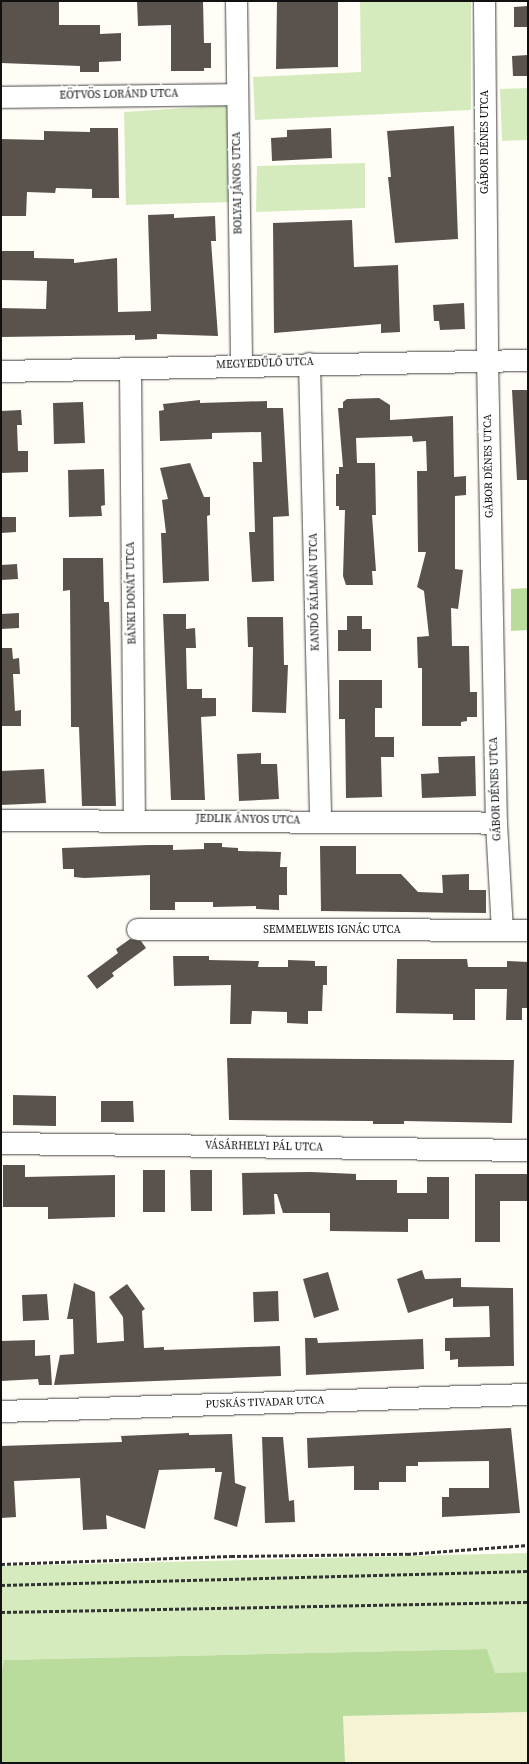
<!DOCTYPE html>
<meta charset="utf-8">
<style>
body{margin:0}
#map{position:relative;width:529px;height:1764px;overflow:hidden;background:#fffdf5;font-family:"Source Serif 4",serif}
div>[style]{position:absolute}
[style*='--x']{left:calc(var(--x)*1px);top:calc(var(--y)*1px);width:calc(var(--w)*1px);rotate:calc(var(--a)*1deg)}
.farmland>*{inset:0;background:#f6f3d4}
.green>*{inset:0;background:#d5ebbd}
.forest>*{inset:0;background:#b9dc9c}
.building>*{inset:0;background:#5a524d}
.path>*{height:2.5px;margin-top:-1.25px;transform-origin:0;background:repeating-linear-gradient(90deg,#333 0 4px,transparent 0 6px)}
.roads{filter:drop-shadow(0 0 1px #444) drop-shadow(0 0 1px #444)}
.minor>*{height:21px;margin:-10.5px;padding:0 10.5px;transform-origin:10.5px;border-radius:10.5px;background:#fff}
span{translate:-50% -50%;white-space:nowrap;text-align:center;line-height:1.15;-webkit-text-stroke:4px #fff;paint-order:stroke}
.street-label{font-size:11px;color:#111}
.frame{position:absolute;inset:0;border:2px solid #111;pointer-events:none}
</style>
<div id="map">
<div class="farmland">
<i style="clip-path:polygon(528px 1712px,528px 1763px,345px 1763px,342px 1716px)"></i>
</div>
<div class="green">
<i style="clip-path:polygon(360px 1px,471px 1px,471px 110px,255px 120px,253px 77px,361px 72px)"></i>
<i style="clip-path:polygon(528px 88px,528px 140px,502px 141px,500px 89px)"></i>
<i style="clip-path:polygon(230px 105px,232px 202px,126px 205px,124px 112px)"></i>
<i style="clip-path:polygon(365px 163px,365px 208px,256px 212px,257px 166px)"></i>
<i style="clip-path:polygon(528px 1553px,528px 1672px,494px 1673px,487px 1649px,5px 1660px,1px 1676px,1px 1566px)"></i>
</div>
<div class="forest">
<i style="clip-path:polygon(528px 588px,528px 630px,511px 631px,511px 589px)"></i>
<i style="clip-path:polygon(487px 1649px,495px 1673px,528px 1672px,528px 1712px,343px 1716px,345px 1763px,1px 1763px,1px 1676px,4px 1660px)"></i>
</div>
<div class="building">
<i style="clip-path:polygon(1px 1px,59px 1px,59px 25px,100px 25px,100px 34px,121px 33px,121px 61px,99px 62px,99px 72px,80px 72px,80px 66px,1px 63px)"></i>
<i style="clip-path:polygon(137px 1px,203px 1px,204px 43px,211px 43px,211px 68px,204px 68px,204px 71px,171px 71px,171px 25px,138px 26px)"></i>
<i style="clip-path:polygon(277px 1px,338px 1px,338px 67px,276px 69px)"></i>
<i style="clip-path:polygon(528px 6px,528px 27px,514px 27px,514px 7px)"></i>
<i style="clip-path:polygon(528px 55px,528px 76px,513px 76px,512px 56px)"></i>
<i style="clip-path:polygon(454px 126px,458px 239px,395px 243px,388px 177px,391px 177px,387px 131px)"></i>
<i style="clip-path:polygon(90px 128px,118px 128px,119px 198px,92px 198px,92px 189px,56px 188px,55px 193px,27px 192px,26px 216px,1px 216px,1px 139px,44px 140px,44px 131px,90px 132px)"></i>
<i style="clip-path:polygon(331px 128px,332px 158px,272px 161px,271px 138px,287px 137px,287px 130px)"></i>
<i style="clip-path:polygon(174px 214px,174px 218px,215px 216px,216px 241px,211px 241px,218px 336px,157px 334px,157px 339px,135px 340px,135px 335px,1px 337px,1px 308px,46px 309px,47px 281px,1px 280px,2px 251px,34px 251px,34px 258px,74px 259px,74px 263px,117px 258px,118px 312px,151px 311px,148px 215px)"></i>
<i style="clip-path:polygon(352px 220px,354px 267px,398px 265px,400px 332px,381px 333px,381px 324px,274px 333px,273px 223px)"></i>
<i style="clip-path:polygon(464px 303px,465px 329px,440px 330px,439px 321px,434px 321px,433px 305px)"></i>
<i style="clip-path:polygon(512px 390px,528px 390px,528px 480px,517px 480px)"></i>
<i style="clip-path:polygon(379px 398px,390px 405px,390px 420px,453px 416px,454px 477px,466px 476px,466px 495px,455px 496px,455px 569px,463px 570px,458px 609px,451px 608px,452px 646px,469px 646px,470px 692px,477px 692px,477px 717px,467px 717px,467px 721px,461px 722px,461px 726px,422px 726px,422px 668px,418px 668px,417px 637px,429px 636px,424px 591px,417px 587px,426px 552px,418px 552px,417px 471px,427px 471px,426px 441px,413px 442px,412px 436px,356px 438px,357px 463px,375px 463px,376px 515px,372px 515px,376px 571px,372px 571px,373px 585px,346px 585px,343px 576px,345px 510px,339px 510px,339px 506px,336px 506px,336px 474px,339px 474px,339px 467px,343px 467px,338px 408px,343px 408px,343px 402px,347px 399px)"></i>
<i style="clip-path:polygon(200px 400px,200px 403px,267px 401px,267px 408px,283px 408px,289px 516px,273px 517px,274px 581px,252px 582px,249px 532px,255px 532px,253px 462px,262px 462px,261px 432px,212px 433px,212px 439px,160px 441px,159px 411px,164px 410px,163px 404px)"></i>
<i style="clip-path:polygon(83px 402px,85px 443px,54px 444px,53px 403px)"></i>
<i style="clip-path:polygon(21px 410px,22px 425px,17px 425px,18px 451px,28px 451px,28px 472px,1px 473px,1px 411px)"></i>
<i style="clip-path:polygon(190px 463px,204px 497px,210px 497px,210px 515px,207px 516px,209px 581px,163px 583px,161px 533px,166px 533px,162px 500px,168px 499px,160px 468px)"></i>
<i style="clip-path:polygon(104px 469px,105px 505px,101px 506px,102px 516px,69px 517px,68px 470px)"></i>
<i style="clip-path:polygon(1px 517px,16px 517px,16px 532px,1px 533px)"></i>
<i style="clip-path:polygon(63px 558px,103px 558px,104px 602px,109px 602px,116px 806px,82px 806px,79px 727px,71px 727px,70px 590px,63px 591px)"></i>
<i style="clip-path:polygon(17px 564px,18px 579px,1px 580px,1px 565px)"></i>
<i style="clip-path:polygon(19px 613px,19px 628px,1px 629px,1px 614px)"></i>
<i style="clip-path:polygon(163px 614px,186px 614px,186px 629px,195px 628px,196px 648px,186px 648px,187px 689px,202px 689px,202px 698px,216px 698px,216px 716px,201px 717px,205px 800px,171px 800px)"></i>
<i style="clip-path:polygon(347px 616px,362px 616px,362px 629px,371px 629px,371px 651px,338px 651px,338px 630px,347px 630px)"></i>
<i style="clip-path:polygon(247px 617px,283px 617px,284px 665px,288px 665px,286px 713px,252px 712px,253px 647px,248px 647px)"></i>
<i style="clip-path:polygon(1px 648px,12px 648px,13px 659px,19px 658px,20px 674px,13px 674px,15px 711px,21px 710px,21px 726px,1px 726px)"></i>
<i style="clip-path:polygon(339px 680px,382px 680px,382px 708px,375px 708px,375px 737px,394px 737px,394px 757px,381px 757px,382px 797px,346px 798px,345px 719px,339px 719px)"></i>
<i style="clip-path:polygon(261px 753px,261px 764px,277px 764px,279px 799px,239px 801px,237px 754px)"></i>
<i style="clip-path:polygon(475px 756px,476px 796px,422px 798px,421px 774px,439px 773px,438px 757px)"></i>
<i style="clip-path:polygon(44px 769px,46px 803px,1px 805px,1px 771px)"></i>
<i style="clip-path:polygon(204px 843px,222px 843px,222px 847px,238px 848px,238px 851px,281px 852px,280px 867px,287px 867px,287px 895px,279px 895px,279px 910px,256px 909px,256px 906px,213px 907px,213px 902px,175px 902px,175px 910px,150px 910px,150px 875px,84px 878px,74px 877px,74px 869px,63px 869px,62px 848px,148px 845px,173px 845px,173px 850px,204px 849px)"></i>
<i style="clip-path:polygon(320px 846px,356px 846px,356px 874px,401px 874px,418px 892px,443px 893px,442px 875px,469px 874px,469px 890px,486px 890px,486px 913px,321px 911px)"></i>
<i style="clip-path:polygon(130px 939px,141px 941px,146px 948px,112px 973px,114px 976px,97px 989px,87px 976px,118px 953px,116px 949px)"></i>
<i style="clip-path:polygon(173px 956px,209px 956px,209px 960px,259px 961px,258px 967px,288px 967px,288px 960px,315px 961px,315px 966px,327px 966px,327px 985px,323px 985px,322px 1011px,308px 1011px,308px 1024px,287px 1023px,287px 1012px,252px 1011px,251px 1024px,230px 1024px,231px 985px,174px 986px)"></i>
<i style="clip-path:polygon(397px 959px,467px 959px,468px 967px,507px 967px,507px 961px,528px 962px,528px 1008px,522px 1008px,522px 1020px,506px 1020px,507px 989px,475px 989px,475px 1020px,453px 1020px,453px 1014px,396px 1013px)"></i>
<i style="clip-path:polygon(227px 1058px,514px 1060px,512px 1123px,404px 1121px,404px 1124px,373px 1124px,373px 1121px,229px 1120px)"></i>
<i style="clip-path:polygon(13px 1095px,56px 1096px,56px 1126px,13px 1125px)"></i>
<i style="clip-path:polygon(101px 1101px,133px 1101px,134px 1122px,101px 1122px)"></i>
<i style="clip-path:polygon(3px 1165px,25px 1165px,25px 1177px,115px 1175px,115px 1217px,48px 1219px,48px 1207px,3px 1207px)"></i>
<i style="clip-path:polygon(143px 1170px,165px 1170px,165px 1212px,143px 1212px)"></i>
<i style="clip-path:polygon(190px 1170px,212px 1170px,212px 1211px,191px 1211px)"></i>
<i style="clip-path:polygon(311px 1172px,356px 1174px,356px 1180px,397px 1180px,397px 1193px,427px 1193px,427px 1177px,449px 1177px,449px 1219px,408px 1219px,408px 1232px,330px 1231px,330px 1213px,283px 1213px,277px 1194px,274px 1194px,275px 1214px,243px 1215px,242px 1173px)"></i>
<i style="clip-path:polygon(475px 1174px,528px 1174px,528px 1201px,500px 1201px,500px 1242px,475px 1242px)"></i>
<i style="clip-path:polygon(422px 1270px,425px 1279px,461px 1278px,461px 1287px,513px 1288px,514px 1366px,458px 1367px,458px 1359px,450px 1360px,450px 1351px,445px 1351px,445px 1338px,490px 1337px,489px 1306px,453px 1307px,453px 1298px,408px 1313px,397px 1279px)"></i>
<i style="clip-path:polygon(328px 1272px,339px 1310px,314px 1318px,303px 1279px)"></i>
<i style="clip-path:polygon(74px 1283px,95px 1292px,97px 1343px,124px 1341px,123px 1317px,109px 1297px,127px 1284px,145px 1309px,142px 1311px,144px 1348px,164px 1347px,164px 1350px,280px 1346px,281px 1376px,54px 1385px,60px 1355px,74px 1354px,73px 1319px,67px 1319px)"></i>
<i style="clip-path:polygon(278px 1291px,279px 1321px,254px 1322px,253px 1292px)"></i>
<i style="clip-path:polygon(47px 1294px,49px 1320px,23px 1321px,22px 1295px)"></i>
<i style="clip-path:polygon(305px 1338px,317px 1338px,318px 1343px,423px 1339px,424px 1369px,306px 1375px)"></i>
<i style="clip-path:polygon(35px 1340px,35px 1356px,50px 1355px,52px 1385px,39px 1385px,38px 1379px,1px 1381px,1px 1341px)"></i>
<i style="clip-path:polygon(511px 1428px,520px 1513px,442px 1517px,442px 1497px,449px 1497px,449px 1488px,489px 1488px,489px 1461px,418px 1462px,418px 1466px,406px 1466px,406px 1482px,379px 1482px,379px 1490px,354px 1490px,354px 1466px,308px 1468px,307px 1438px)"></i>
<i style="clip-path:polygon(189px 1433px,189px 1435px,232px 1434px,235px 1483px,246px 1487px,237px 1527px,214px 1519px,222px 1472px,215px 1472px,215px 1468px,159px 1470px,145px 1529px,106px 1515px,107px 1529px,83px 1530px,80px 1478px,14px 1481px,16px 1517px,1px 1518px,1px 1446px,122px 1442px,121px 1436px)"></i>
<i style="clip-path:polygon(262px 1437px,283px 1437px,289px 1501px,294px 1500px,295px 1522px,265px 1523px)"></i>
</div>
<div class="path">
<i style="--x:1;--y:1564;--w:230;--a:-2"></i>
<i style="--x:231;--y:1556;--w:176;--a:-0.7"></i>
<i style="--x:407;--y:1554;--w:121;--a:-4.3"></i>
<i style="--x:1;--y:1585;--w:527;--a:-1.52"></i>
<i style="--x:1;--y:1612;--w:527;--a:-1.09"></i>
</div>
<div class="roads">
<div class="minor">
<i style="--x:236;--y:1;--w:364;--a:89.2"></i>
<i style="--x:484;--y:1;--w:357;--a:89.5"></i>
<i style="--x:487;--y:358;--w:465;--a:88.9"></i>
<i style="--x:496;--y:823;--w:107;--a:86.8"></i>
<i style="--x:1;--y:97;--w:236;--a:-0.7"></i>
<i style="--x:309;--y:363;--w:458;--a:88.6"></i>
<i style="--x:130;--y:368;--w:451;--a:89.5"></i>
<i style="--x:1;--y:371;--w:527;--a:-1.2"></i>
<i style="--x:1;--y:820;--w:495;--a:0.3"></i>
<i style="--x:137;--y:929;--w:391;--a:0.1"></i>
<i style="--x:1;--y:1143;--w:527;--a:0.76"></i>
<i style="--x:1;--y:1411;--w:527;--a:-1.85"></i>
</div>
</div>
<div class="street-label">
<span style="left:119px;top:95px;rotate:-1deg">EÖTVÖS LORÁND UTCA</span>
<span style="left:485px;top:142px;rotate:-90deg">GÁBOR DÉNES UTCA</span>
<span style="left:238px;top:183px;rotate:-91deg">BOLYAI JÁNOS UTCA</span>
<span style="left:265px;top:364px;rotate:-2deg">MEGYEDŰLŐ UTCA</span>
<span style="left:489px;top:466px;rotate:-91deg">GÁBOR DÉNES UTCA</span>
<span style="left:315px;top:592px;rotate:-91deg">KANDÓ KÁLMÁN UTCA</span>
<span style="left:132px;top:593px;rotate:-91deg">BÁNKI DONÁT UTCA</span>
<span style="left:496px;top:789px;rotate:-92deg">GÁBOR DÉNES UTCA</span>
<span style="left:248px;top:820px;rotate:1deg">JEDLIK ÁNYOS UTCA</span>
<span style="left:332px;top:930px">SEMMELWEIS IGNÁC UTCA</span>
<span style="left:264px;top:1147px;rotate:1deg">VÁSÁRHELYI PÁL UTCA</span>
<span style="left:265px;top:1403px;rotate:-2deg">PUSKÁS TIVADAR UTCA</span>
</div>
<div class="frame"></div>
</div>
